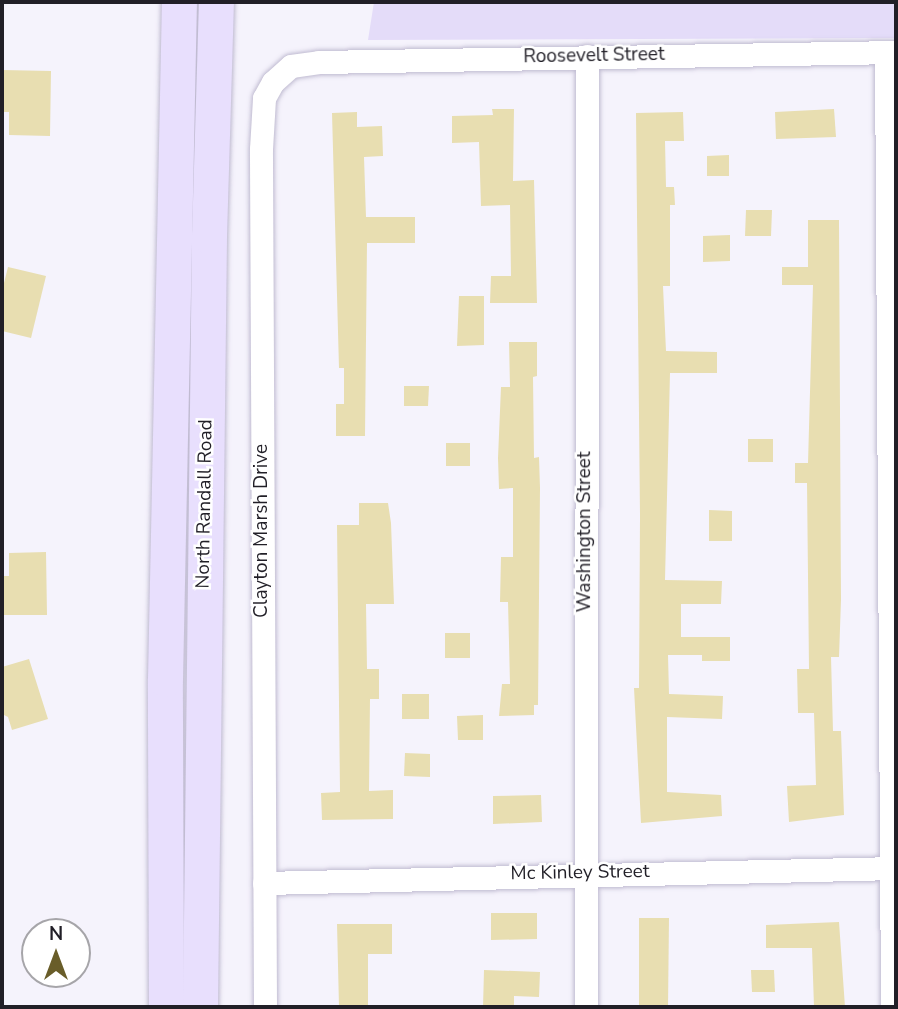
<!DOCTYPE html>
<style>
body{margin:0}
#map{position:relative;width:898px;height:1009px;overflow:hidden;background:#f5f3fc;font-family:"Nunito Sans",sans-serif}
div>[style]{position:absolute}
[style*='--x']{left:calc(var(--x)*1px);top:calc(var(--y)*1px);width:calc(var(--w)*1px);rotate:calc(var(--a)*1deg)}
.green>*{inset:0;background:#e4dcf9}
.building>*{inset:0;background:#e8deb1}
.roads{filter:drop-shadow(0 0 2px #c0bbd1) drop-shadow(0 0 2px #c0bbd1)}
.street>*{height:23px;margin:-11.5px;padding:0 11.5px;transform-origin:11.5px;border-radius:11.5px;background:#fff}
.primary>*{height:35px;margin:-17.5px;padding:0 17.5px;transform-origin:17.5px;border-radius:17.5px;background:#e8dffd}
span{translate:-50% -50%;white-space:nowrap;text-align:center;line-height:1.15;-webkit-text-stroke:5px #fff;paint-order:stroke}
.street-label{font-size:19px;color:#211f27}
.frame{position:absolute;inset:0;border:4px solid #211f27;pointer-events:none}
.north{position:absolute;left:21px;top:918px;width:70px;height:70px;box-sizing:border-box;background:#fff;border:2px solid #a6a5a9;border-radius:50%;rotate:0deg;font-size:19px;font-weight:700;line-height:28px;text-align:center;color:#211f27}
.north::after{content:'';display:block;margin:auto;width:24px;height:32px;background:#695d29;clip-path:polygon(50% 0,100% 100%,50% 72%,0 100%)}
</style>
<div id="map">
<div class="green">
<i style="clip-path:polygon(374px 2px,896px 2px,896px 38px,368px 40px)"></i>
</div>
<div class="building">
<i style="clip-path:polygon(2px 70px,51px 71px,50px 136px,9px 135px,9px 112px,2px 112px)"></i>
<i style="clip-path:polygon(492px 109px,514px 109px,513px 181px,534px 180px,537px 303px,490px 303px,491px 276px,511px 276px,510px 205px,481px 206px,479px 142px,452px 143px,452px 116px,493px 115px)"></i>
<i style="clip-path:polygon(834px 109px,836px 137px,776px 139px,775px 112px)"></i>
<i style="clip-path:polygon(357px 112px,357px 127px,382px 126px,383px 156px,364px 157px,366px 217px,415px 217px,415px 243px,367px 243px,365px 436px,336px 436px,336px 404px,344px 404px,344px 368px,339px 368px,332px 113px)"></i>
<i style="clip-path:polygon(683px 112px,684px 141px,665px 141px,666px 187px,674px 187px,675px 205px,670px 205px,670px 286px,663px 286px,666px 351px,717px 352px,717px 373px,670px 373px,665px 580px,722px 581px,721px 604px,681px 604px,681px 637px,730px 637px,730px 661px,702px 661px,702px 655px,668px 655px,669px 694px,723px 696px,722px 719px,667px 717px,667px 792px,721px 795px,722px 816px,641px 823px,634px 688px,639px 688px,640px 516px,636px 113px)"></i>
<i style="clip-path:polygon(729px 155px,729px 176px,707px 176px,707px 156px)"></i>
<i style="clip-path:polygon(746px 210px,772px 210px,771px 236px,745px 236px)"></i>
<i style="clip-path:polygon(808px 220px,839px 220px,841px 600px,839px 657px,831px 657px,833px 731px,841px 731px,844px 815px,789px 822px,787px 786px,816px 785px,814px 713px,798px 713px,797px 669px,809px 669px,807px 483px,795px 483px,795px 463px,808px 463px,813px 285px,782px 285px,782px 267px,808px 267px)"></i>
<i style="clip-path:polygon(730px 235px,730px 261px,703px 262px,703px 236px)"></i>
<i style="clip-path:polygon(8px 267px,46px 276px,31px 338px,2px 331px,2px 291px)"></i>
<i style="clip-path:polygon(459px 296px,484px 296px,484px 345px,457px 346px)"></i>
<i style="clip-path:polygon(509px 342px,537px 342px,537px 376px,533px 377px,534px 458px,539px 457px,540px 488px,538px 705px,534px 705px,534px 715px,499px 716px,502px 684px,510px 684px,508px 602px,500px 602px,501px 557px,513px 557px,513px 488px,499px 489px,498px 458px,501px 387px,510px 387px)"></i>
<i style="clip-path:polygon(404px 386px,429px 386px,428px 406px,404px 406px)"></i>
<i style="clip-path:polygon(748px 439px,773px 439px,773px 462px,748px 462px)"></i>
<i style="clip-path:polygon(446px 443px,470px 443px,470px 466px,446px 466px)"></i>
<i style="clip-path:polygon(359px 503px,388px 503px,391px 523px,394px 604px,366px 604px,367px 669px,379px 669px,379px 699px,370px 699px,369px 791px,393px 790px,393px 819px,322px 820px,321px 793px,340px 792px,337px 525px,359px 525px)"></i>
<i style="clip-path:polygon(709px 510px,732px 511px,732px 541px,709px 541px)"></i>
<i style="clip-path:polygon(46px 552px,47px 615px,2px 615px,2px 576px,9px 576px,9px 553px)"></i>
<i style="clip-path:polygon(445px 633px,470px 633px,470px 658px,445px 658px)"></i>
<i style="clip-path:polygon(29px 659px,48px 719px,12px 730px,8px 717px,2px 714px,2px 667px)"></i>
<i style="clip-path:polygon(402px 694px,429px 694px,429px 719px,402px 719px)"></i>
<i style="clip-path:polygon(483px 715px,483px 740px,458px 740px,457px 716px)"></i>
<i style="clip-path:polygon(405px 753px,430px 754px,430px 777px,404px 776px)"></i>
<i style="clip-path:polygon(541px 795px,542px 822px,493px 824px,493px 796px)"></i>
<i style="clip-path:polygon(491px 913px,537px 913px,537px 939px,491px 940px)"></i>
<i style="clip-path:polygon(639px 918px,669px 918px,668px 1007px,639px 1007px)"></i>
<i style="clip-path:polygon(839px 922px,845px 1007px,814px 1007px,812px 948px,766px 948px,766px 925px)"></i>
<i style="clip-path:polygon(337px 924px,392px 924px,392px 954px,368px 954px,368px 1007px,339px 1007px)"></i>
<i style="clip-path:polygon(484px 970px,540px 972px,539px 997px,514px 996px,514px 1007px,483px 1007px)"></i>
<i style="clip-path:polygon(751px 970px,774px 970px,775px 992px,752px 992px)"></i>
</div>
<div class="roads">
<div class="street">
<i style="--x:886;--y:53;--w:954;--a:89.64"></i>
<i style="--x:264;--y:883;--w:632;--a:-1.36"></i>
<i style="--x:265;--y:1007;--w:858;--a:-90.27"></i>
<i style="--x:261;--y:149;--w:51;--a:-86.6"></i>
<i style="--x:264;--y:98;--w:18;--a:-61"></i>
<i style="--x:273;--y:82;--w:24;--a:-42"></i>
<i style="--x:291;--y:66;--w:28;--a:-8"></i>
<i style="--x:319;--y:62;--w:577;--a:-0.99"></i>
<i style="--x:586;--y:1007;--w:951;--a:-89.94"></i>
</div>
<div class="primary">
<i style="--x:166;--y:1007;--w:328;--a:-90.2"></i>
<i style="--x:165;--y:679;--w:677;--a:-88.82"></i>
<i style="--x:200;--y:1007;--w:771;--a:-89.33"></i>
<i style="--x:209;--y:236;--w:234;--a:-88.3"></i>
</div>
</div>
<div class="street-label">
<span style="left:594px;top:56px;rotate:-1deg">Roosevelt Street</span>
<span style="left:205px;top:504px;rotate:-89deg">North Randall Road</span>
<span style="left:262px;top:531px;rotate:-90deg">Clayton Marsh Drive</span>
<span style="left:585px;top:532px;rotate:-90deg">Washington Street</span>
<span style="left:580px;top:873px;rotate:-1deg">Mc Kinley Street</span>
</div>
<div class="frame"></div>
<div class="north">N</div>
</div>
